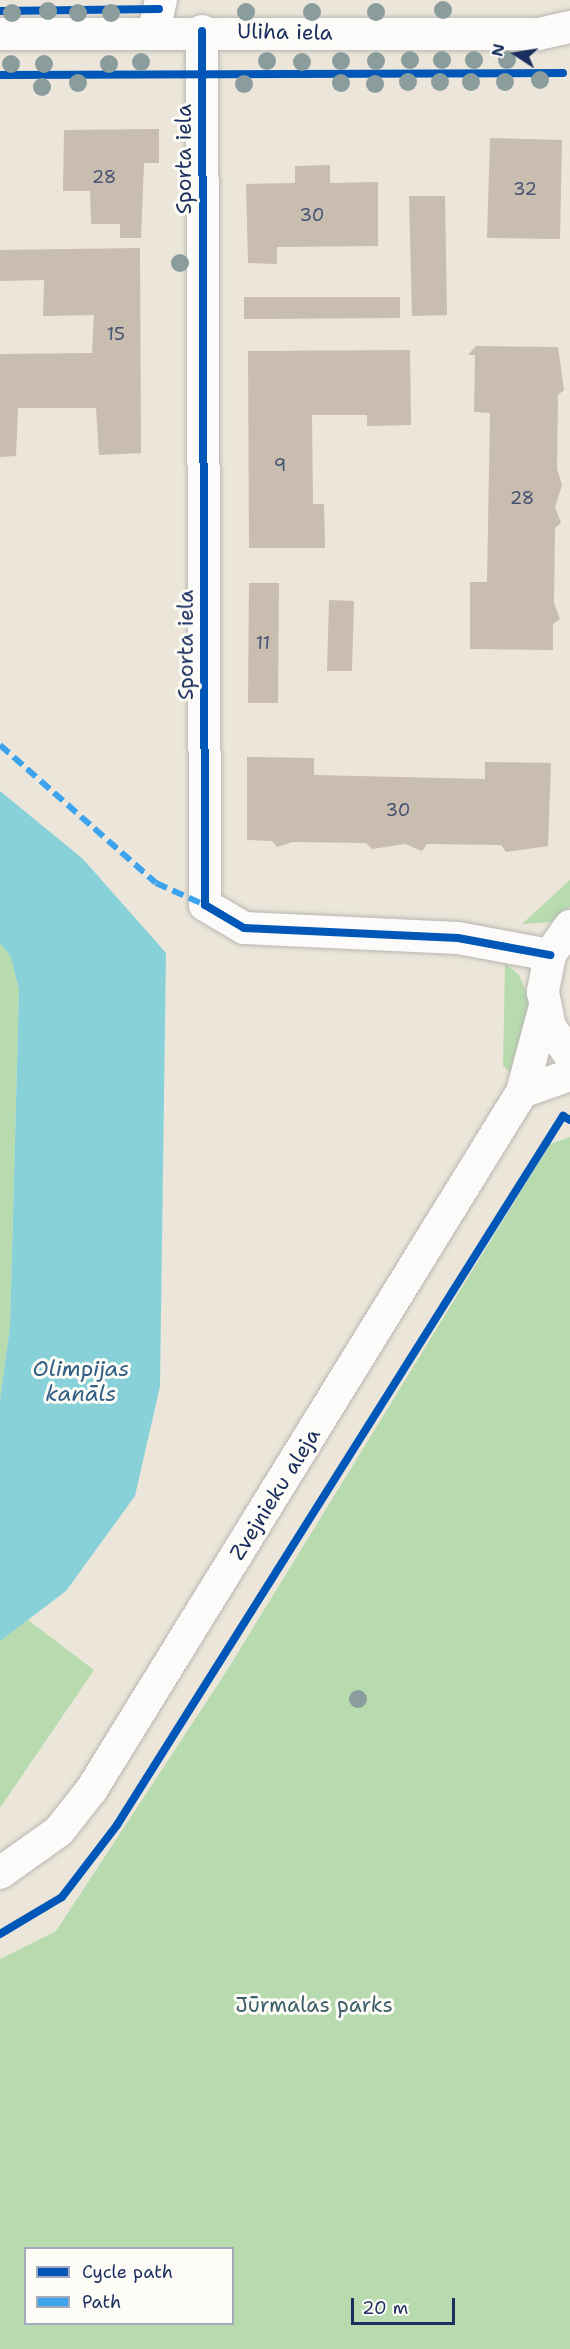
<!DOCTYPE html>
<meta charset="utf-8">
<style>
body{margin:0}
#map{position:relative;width:570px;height:2349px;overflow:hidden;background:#ebe6d9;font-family:"Shantell Sans",sans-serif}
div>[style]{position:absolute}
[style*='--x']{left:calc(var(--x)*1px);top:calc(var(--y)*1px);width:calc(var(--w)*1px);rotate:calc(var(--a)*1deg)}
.green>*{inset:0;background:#b7dbaf}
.water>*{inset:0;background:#88d1d8}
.building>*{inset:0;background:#c8bdae}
.roads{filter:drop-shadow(0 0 2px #b7b6b2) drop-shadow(0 0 2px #b7b6b2)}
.minor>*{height:32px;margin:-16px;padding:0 16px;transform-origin:16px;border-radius:16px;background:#fcfbf9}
.quiet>*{height:6px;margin-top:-3px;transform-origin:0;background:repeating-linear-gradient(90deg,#3da3ed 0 12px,transparent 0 18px)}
.cycleway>*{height:8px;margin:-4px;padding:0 4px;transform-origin:4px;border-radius:4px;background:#0057b8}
.trees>*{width:18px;height:18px;margin:-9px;border-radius:50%;background:#8b9c9d}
span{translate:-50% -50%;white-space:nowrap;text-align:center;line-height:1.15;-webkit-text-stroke:6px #fdfcf7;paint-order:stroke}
.number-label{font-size:18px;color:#465272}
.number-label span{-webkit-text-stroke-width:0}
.street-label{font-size:21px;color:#1b2f5e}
.park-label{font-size:21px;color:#3d606c}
.water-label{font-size:22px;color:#2f5d83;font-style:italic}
.legend{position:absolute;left:24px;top:2247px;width:210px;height:78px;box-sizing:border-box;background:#fdfcf7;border:2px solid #a3aaba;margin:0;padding:8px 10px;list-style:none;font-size:18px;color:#1b2f5e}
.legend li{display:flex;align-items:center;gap:12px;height:30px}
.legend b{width:30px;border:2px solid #a3aaba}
.north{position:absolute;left:486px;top:24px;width:60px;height:60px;-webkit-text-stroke:4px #fdfcf7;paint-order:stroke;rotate:282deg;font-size:16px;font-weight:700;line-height:24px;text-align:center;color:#1b2f5e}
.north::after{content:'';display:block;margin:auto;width:21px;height:27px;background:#1b2f5e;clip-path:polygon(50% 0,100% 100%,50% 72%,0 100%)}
.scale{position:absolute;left:351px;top:2298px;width:104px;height:27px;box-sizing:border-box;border:3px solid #1b2f5e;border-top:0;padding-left:8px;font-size:18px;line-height:21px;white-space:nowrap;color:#1b2f5e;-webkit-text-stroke:4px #fdfcf7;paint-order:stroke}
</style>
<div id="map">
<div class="green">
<i style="clip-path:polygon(570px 880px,570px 907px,551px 922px,522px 924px)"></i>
<i style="clip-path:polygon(0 943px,11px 957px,19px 990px,10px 1327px,0 1400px)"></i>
<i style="clip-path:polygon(505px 963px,519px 975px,530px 1001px,510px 1072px,503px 1066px)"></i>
<i style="clip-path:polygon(evenodd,570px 1137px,570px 2349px,0 2349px,0 1959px,56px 1931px,226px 1672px,550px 1144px,570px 1137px,26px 2248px,232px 2248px,232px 2324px,26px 2324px,26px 2248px)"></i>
<i style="clip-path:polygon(28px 1620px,94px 1670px,0 1808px,0 1641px)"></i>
</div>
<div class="water">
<i style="clip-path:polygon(0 791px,83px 859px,166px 953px,160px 1386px,135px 1496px,66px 1591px,0 1641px,0 1400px,10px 1327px,19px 990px,11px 957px,0 943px)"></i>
</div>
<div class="building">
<i style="clip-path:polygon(159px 129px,159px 163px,144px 163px,141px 238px,120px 238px,120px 224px,91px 224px,90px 191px,63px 191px,64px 130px)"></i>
<i style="clip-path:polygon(490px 138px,562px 140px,560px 239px,487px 238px)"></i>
<i style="clip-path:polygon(330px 165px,330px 183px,378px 182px,378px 246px,277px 247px,277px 264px,248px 263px,246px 184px,295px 183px,295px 166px)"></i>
<i style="clip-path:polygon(409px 196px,445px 196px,447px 315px,412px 316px)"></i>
<i style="clip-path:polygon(140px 248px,141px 453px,99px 455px,96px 408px,18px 408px,16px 456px,0 457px,0 354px,92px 353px,94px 315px,43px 316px,44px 280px,0 281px,0 250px)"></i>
<i style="clip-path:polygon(244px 297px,400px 297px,400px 318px,244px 319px)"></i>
<i style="clip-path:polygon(476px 346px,558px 347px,564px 390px,558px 395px,557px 469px,562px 485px,555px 507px,561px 523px,555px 528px,554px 603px,560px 619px,553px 624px,553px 650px,470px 649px,470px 582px,487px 582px,490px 413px,474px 412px,475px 355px,468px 355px)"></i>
<i style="clip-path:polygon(410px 350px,411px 425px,367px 426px,367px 415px,312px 415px,313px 504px,324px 504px,325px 548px,249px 548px,248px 351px)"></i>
<i style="clip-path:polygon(249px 583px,279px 583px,278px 703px,248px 703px)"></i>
<i style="clip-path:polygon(329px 600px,354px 601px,352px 671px,327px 671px)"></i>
<i style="clip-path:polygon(247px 757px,314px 758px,314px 775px,485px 779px,485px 762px,551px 763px,548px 846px,506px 852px,501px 845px,427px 844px,422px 851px,405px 844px,372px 849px,366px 843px,293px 842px,277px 847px,272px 841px,247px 840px)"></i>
</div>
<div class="roads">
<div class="minor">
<i style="--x:154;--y:30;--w:31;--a:-77"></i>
<i style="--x:202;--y:31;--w:874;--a:89.8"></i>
<i style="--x:205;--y:905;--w:45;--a:30.5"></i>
<i style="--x:244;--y:928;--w:214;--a:2.7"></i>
<i style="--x:458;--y:938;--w:94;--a:10.5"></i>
<i style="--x:0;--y:34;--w:539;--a:0"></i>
<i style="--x:539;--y:34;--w:32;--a:-13"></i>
<i style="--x:570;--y:926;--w:35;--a:125"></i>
<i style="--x:550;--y:955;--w:38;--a:101"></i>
<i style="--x:543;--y:992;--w:36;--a:79"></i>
<i style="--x:550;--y:1027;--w:35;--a:55"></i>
<i style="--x:522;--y:1092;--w:51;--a:-19.5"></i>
<i style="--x:0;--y:1873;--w:72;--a:-35.4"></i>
<i style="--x:59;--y:1831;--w:53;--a:-51.8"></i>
<i style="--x:92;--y:1789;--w:819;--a:-58.33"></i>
<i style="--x:522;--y:1092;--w:85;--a:-75"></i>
</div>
</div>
<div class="quiet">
<i style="--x:0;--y:745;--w:208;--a:41.5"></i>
<i style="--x:156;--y:883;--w:54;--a:24.2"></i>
</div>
<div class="cycleway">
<i style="--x:0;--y:11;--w:159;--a:-0.7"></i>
<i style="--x:202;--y:31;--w:874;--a:89.8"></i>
<i style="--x:205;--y:905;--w:45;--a:30.5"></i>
<i style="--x:244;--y:928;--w:214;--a:2.7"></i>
<i style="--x:458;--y:938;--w:94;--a:10.5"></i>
<i style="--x:0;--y:75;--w:563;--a:-0.2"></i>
<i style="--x:0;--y:1934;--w:72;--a:-30.8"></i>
<i style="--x:62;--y:1897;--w:91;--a:-52.6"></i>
<i style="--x:117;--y:1825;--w:838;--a:-57.83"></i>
<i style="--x:563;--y:1116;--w:8;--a:30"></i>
</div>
<div class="trees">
<i style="left:443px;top:10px"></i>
<i style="left:48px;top:11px"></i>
<i style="left:246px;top:12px"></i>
<i style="left:312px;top:12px"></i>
<i style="left:376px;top:12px"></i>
<i style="left:12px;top:13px"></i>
<i style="left:78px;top:13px"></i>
<i style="left:111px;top:13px"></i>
<i style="left:410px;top:60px"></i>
<i style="left:442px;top:60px"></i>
<i style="left:474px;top:60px"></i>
<i style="left:507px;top:60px"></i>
<i style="left:267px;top:61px"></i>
<i style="left:341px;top:61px"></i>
<i style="left:376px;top:61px"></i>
<i style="left:141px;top:62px"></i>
<i style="left:302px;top:62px"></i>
<i style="left:11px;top:64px"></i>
<i style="left:44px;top:64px"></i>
<i style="left:109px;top:64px"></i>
<i style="left:540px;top:80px"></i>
<i style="left:408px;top:82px"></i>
<i style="left:440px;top:82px"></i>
<i style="left:471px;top:82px"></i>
<i style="left:505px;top:82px"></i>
<i style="left:78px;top:83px"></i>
<i style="left:341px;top:83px"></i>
<i style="left:244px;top:84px"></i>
<i style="left:375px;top:84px"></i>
<i style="left:42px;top:87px"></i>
<i style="left:180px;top:263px"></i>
<i style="left:358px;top:1699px"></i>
</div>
<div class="number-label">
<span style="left:104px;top:177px">28</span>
<span style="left:525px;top:189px">32</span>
<span style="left:312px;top:215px">30</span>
<span style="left:116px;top:334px">15</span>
<span style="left:280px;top:465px">9</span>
<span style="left:522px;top:498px">28</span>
<span style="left:263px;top:643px">11</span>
<span style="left:398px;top:810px">30</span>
</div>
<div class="street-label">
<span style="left:285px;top:32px;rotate:1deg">Uliha iela</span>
<span style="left:184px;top:159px;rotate:-90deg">Sporta iela</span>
<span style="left:186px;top:645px;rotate:-90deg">Sporta iela</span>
<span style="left:275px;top:1494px;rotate:-58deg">Zvejnieku aleja</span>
</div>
<div class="park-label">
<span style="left:314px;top:2005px">Jūrmalas parks</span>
</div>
<div class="water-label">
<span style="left:81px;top:1381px">Olimpijas<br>kanāls</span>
</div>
<ul class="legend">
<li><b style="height:8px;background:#0057b8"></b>Cycle path</li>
<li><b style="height:8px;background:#3da3ed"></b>Path</li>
</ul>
<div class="north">N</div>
<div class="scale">20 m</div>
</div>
